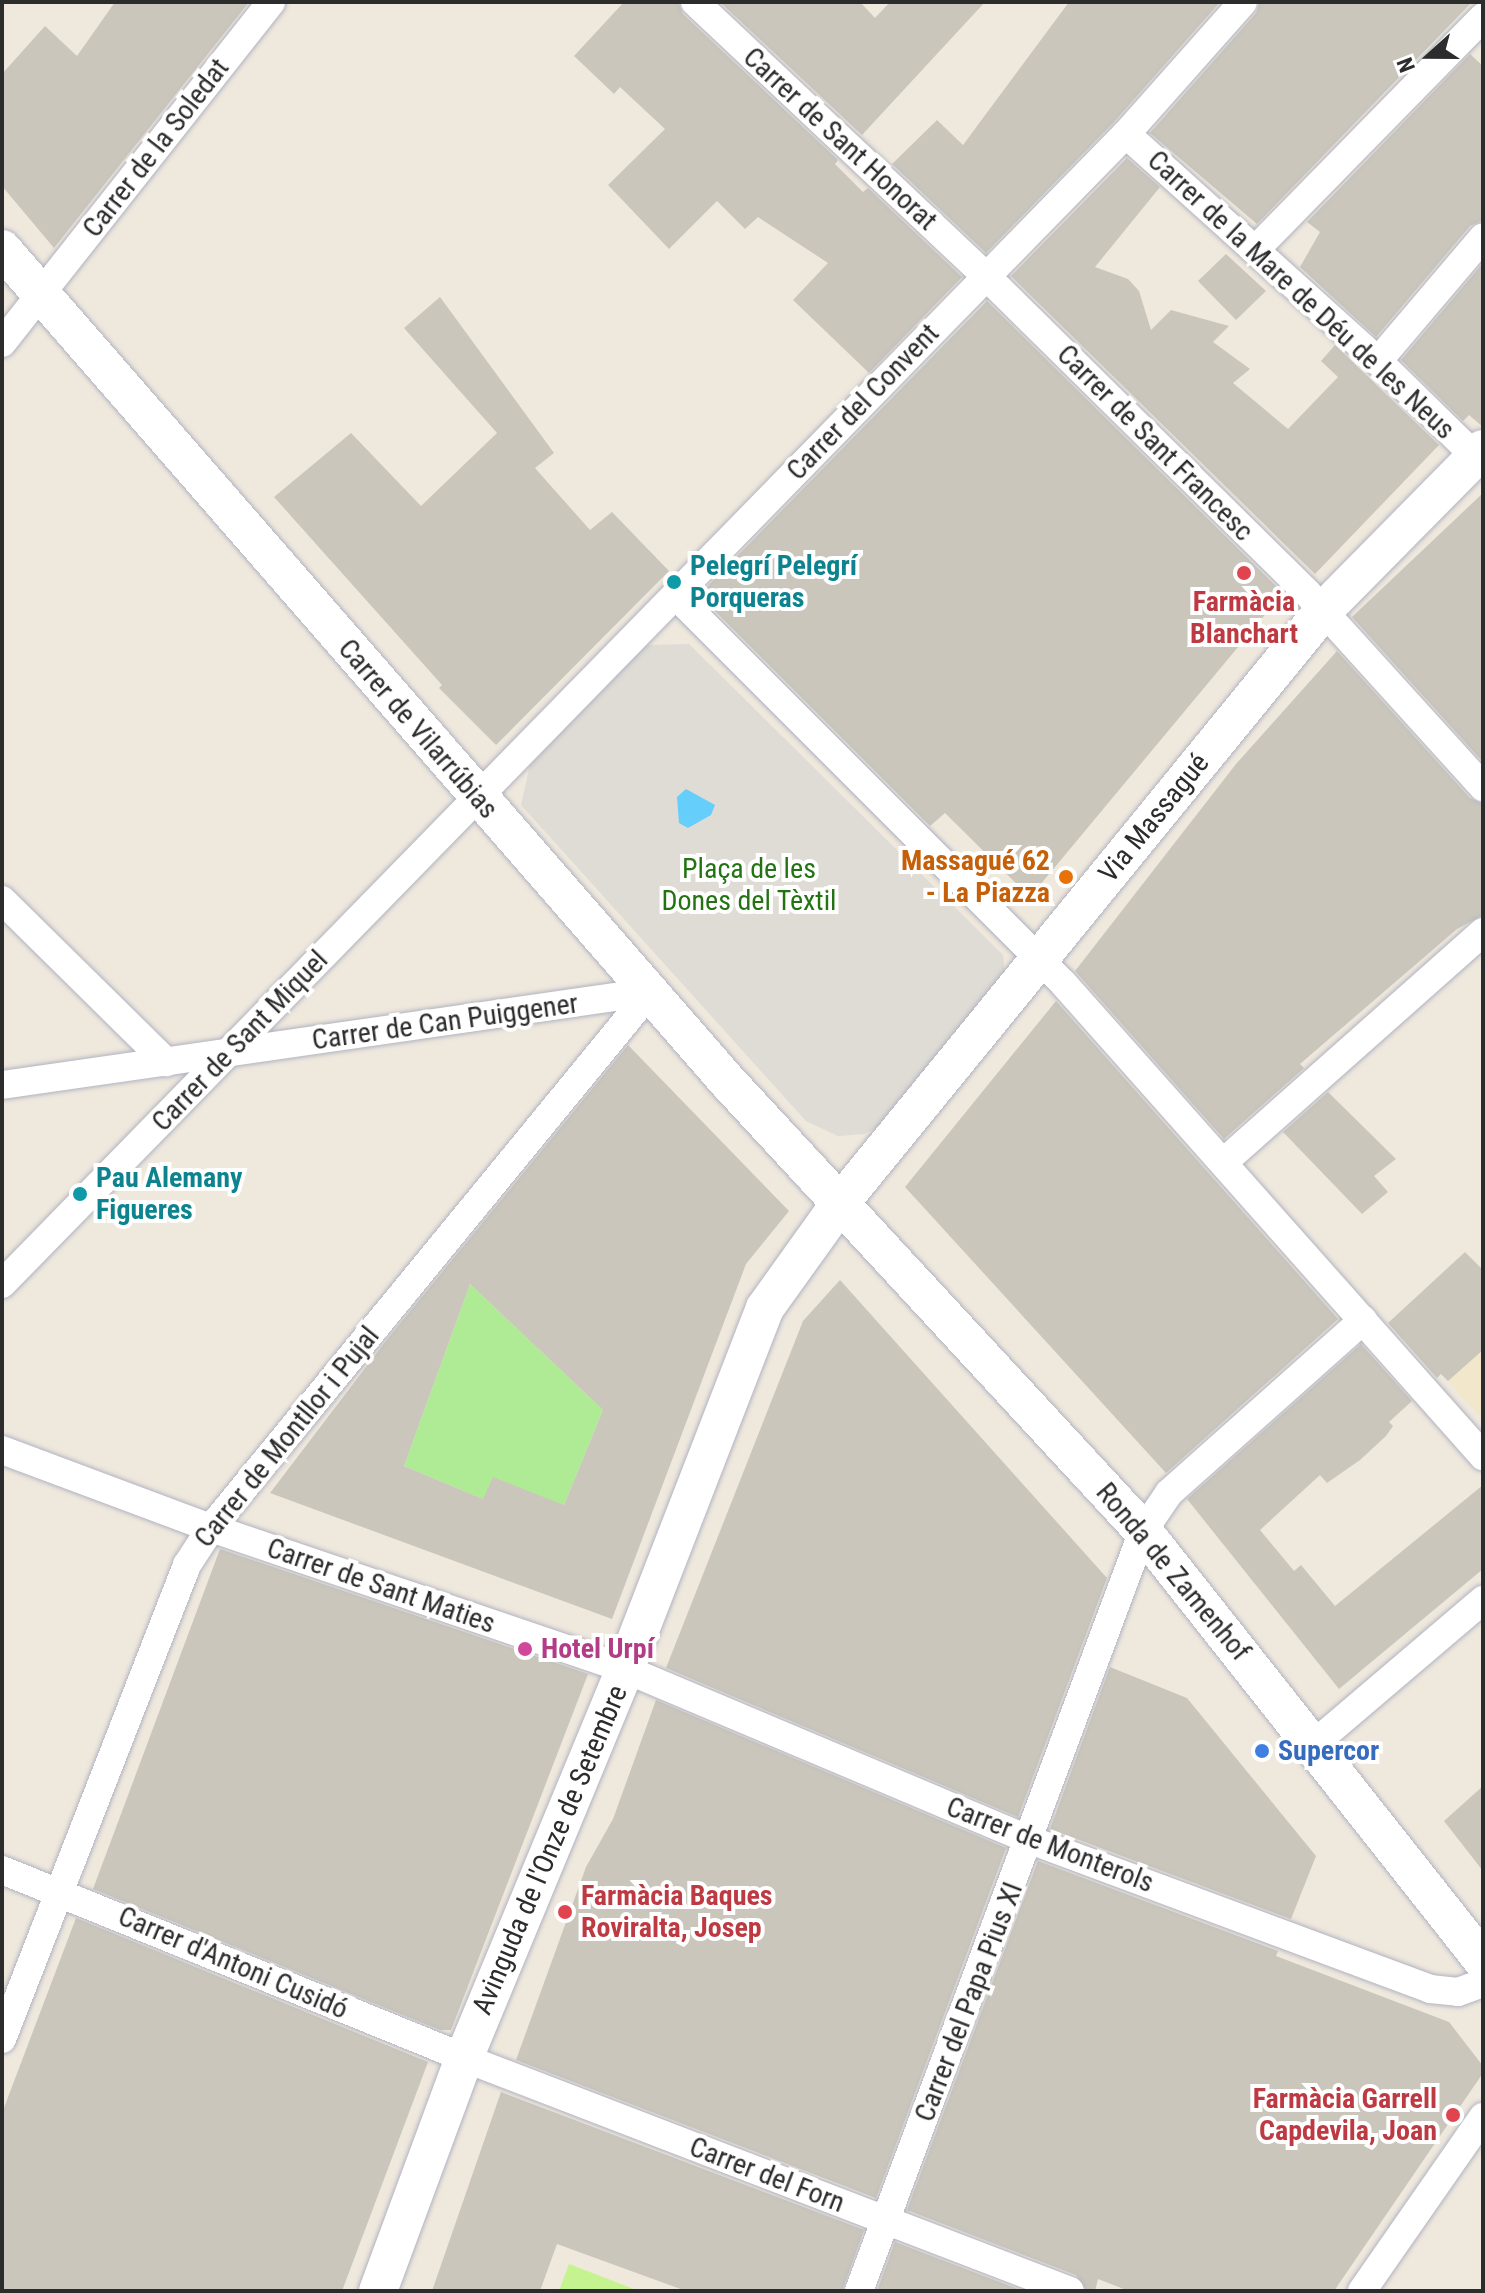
<!DOCTYPE html>
<meta charset="utf-8">
<style>
body{margin:0}
#map{position:relative;width:1485px;height:2293px;overflow:hidden;background:#efe8dd;font-family:"Roboto Condensed",sans-serif}
div>[style]{position:absolute}
[style*='--x']{left:calc(var(--x)*1px);top:calc(var(--y)*1px);width:calc(var(--w)*1px);rotate:calc(var(--a)*1deg)}
.education>*{inset:0;background:#f2e7cb}
.green>*{inset:0;background:#afeb95}
.pitch>*{inset:0;background:#c5f38f}
.plaza>*{inset:0;background:#dfdbd5}
.water>*{inset:0;background:#66cefb}
.building>*{inset:0;background:#cac6bc}
.roads{filter:drop-shadow(0 0 2px #b1b3c1) drop-shadow(0 0 2px #b1b3c1)}
.street>*{height:28px;margin:-14px;padding:0 14px;transform-origin:14px;border-radius:14px;background:#fff}
.secondary>*{height:38px;margin:-19px;padding:0 19px;transform-origin:19px;border-radius:19px;background:#fff}
.dots>*{width:22px;height:22px;translate:-50% -50%;box-sizing:border-box;border:4px solid #fff;border-radius:50%}
span{translate:-50% -50%;white-space:nowrap;text-align:center;line-height:1.15;-webkit-text-stroke:8px #fff;paint-order:stroke}
.street-label{font-size:28px;color:#2c2c2c}
.culture-label{font-size:28px;color:#0d838f;font-weight:700}
.left{translate:0 -50%;text-align:left}
.health-label{font-size:28px;color:#be3a42;font-weight:700}
.right{translate:-100% -50%;text-align:right}
.food-label{font-size:28px;color:#c56008;font-weight:700}
.park-label{font-size:28px;color:#237313}
.hotel-label{font-size:28px;color:#b23c85;font-weight:700}
.shop-label{font-size:28px;color:#366cbe;font-weight:700}
.frame{position:absolute;inset:0;border:4px solid #2c2c2c;pointer-events:none}
.north{position:absolute;left:1389px;top:16px;width:80px;height:80px;-webkit-text-stroke:6px #fff;paint-order:stroke;rotate:249deg;font-size:22px;font-weight:700;line-height:32px;text-align:center;color:#2c2c2c}
.north::after{content:'';display:block;margin:auto;width:28px;height:36px;background:#2c2c2c;clip-path:polygon(50% 0,100% 100%,50% 72%,0 100%)}
</style>
<div id="map">
<div class="education">
<i style="clip-path:polygon(1483px 1350px,1483px 1420px,1448px 1381px)"></i>
</div>
<div class="green">
<i style="clip-path:polygon(470px 1284px,603px 1410px,564px 1505px,483px 1499px,404px 1466px)"></i>
</div>
<div class="pitch">
<i style="clip-path:polygon(569px 2264px,639px 2291px,559px 2291px)"></i>
</div>
<div class="plaza">
<i style="clip-path:polygon(689px 644px,1003px 955px,1005px 973px,878px 1127px,864px 1134px,838px 1136px,806px 1121px,521px 805px,530px 765px,647px 645px)"></i>
</div>
<div class="water">
<i style="clip-path:polygon(686px 789px,715px 805px,711px 815px,688px 828px,679px 823px,677px 797px)"></i>
</div>
<div class="building">
<i style="clip-path:polygon(115px 2px,249px 2px,54px 248px,2px 186px,2px 74px,45px 26px,77px 56px)"></i>
<i style="clip-path:polygon(624px 2px,678px 2px,683px 14px,838px 160px,835px 164px,863px 192px,868px 188px,962px 277px,869px 373px,793px 300px,828px 263px,758px 217px,745px 229px,717px 201px,669px 249px,608px 185px,665px 129px,620px 87px,614px 94px,574px 56px)"></i>
<i style="clip-path:polygon(720px 2px,860px 2px,875px 18px,890px 2px,985px 2px,862px 135px)"></i>
<i style="clip-path:polygon(1069px 2px,1220px 2px,1114px 122px,986px 253px,892px 164px,937px 120px,963px 145px)"></i>
<i style="clip-path:polygon(1260px 2px,1472px 2px,1257px 224px,1150px 133px,1256px 13px)"></i>
<i style="clip-path:polygon(1470px 54px,1483px 66px,1483px 220px,1470px 226px,1376px 337px,1300px 267px,1320px 232px,1307px 222px)"></i>
<i style="clip-path:polygon(1127px 158px,1160px 187px,1095px 267px,1128px 279px,1139px 291px,1151px 330px,1171px 310px,1229px 326px,1213px 342px,1250px 369px,1233px 383px,1288px 429px,1338px 377px,1321px 361px,1335px 345px,1439px 445px,1315px 574px,1011px 276px)"></i>
<i style="clip-path:polygon(1226px 254px,1266px 291px,1236px 320px,1198px 281px)"></i>
<i style="clip-path:polygon(1483px 263px,1483px 427px,1469px 415px,1463px 421px,1401px 360px)"></i>
<i style="clip-path:polygon(440px 297px,554px 453px,535px 468px,590px 530px,612px 512px,669px 571px,496px 745px,439px 688px,442px 685px,274px 497px,351px 433px,421px 506px,497px 433px,404px 328px)"></i>
<i style="clip-path:polygon(987px 301px,1283px 593px,1030px 897px,945px 813px,930px 826px,699px 595px)"></i>
<i style="clip-path:polygon(1483px 493px,1483px 762px,1352px 617px)"></i>
<i style="clip-path:polygon(1337px 651px,1470px 798px,1483px 804px,1483px 915px,1457px 929px,1300px 1064px,1304px 1068px,1224px 1139px,1075px 971px,1236px 764px)"></i>
<i style="clip-path:polygon(1056px 1001px,1338px 1319px,1166px 1473px,905px 1187px)"></i>
<i style="clip-path:polygon(evenodd,628px 1045px,789px 1211px,746px 1264px,612px 1619px,270px 1493px,385px 1342px,628px 1045px,470px 1284px,603px 1410px,564px 1505px,493px 1477px,483px 1499px,404px 1466px,470px 1284px)"></i>
<i style="clip-path:polygon(1328px 1092px,1396px 1159px,1374px 1176px,1388px 1192px,1362px 1214px,1283px 1132px)"></i>
<i style="clip-path:polygon(1465px 1252px,1483px 1270px,1483px 1350px,1448px 1381px,1441px 1374px,1437px 1378px,1388px 1323px)"></i>
<i style="clip-path:polygon(840px 1280px,1107px 1578px,1018px 1817px,666px 1668px,803px 1321px)"></i>
<i style="clip-path:polygon(1361px 1344px,1412px 1401px,1389px 1422px,1393px 1426px,1386px 1436px,1360px 1460px,1327px 1483px,1320px 1475px,1260px 1530px,1294px 1571px,1301px 1565px,1335px 1606px,1483px 1485px,1483px 1569px,1339px 1689px,1187px 1499px)"></i>
<i style="clip-path:polygon(220px 1549px,588px 1674px,451px 2030px,440px 2030px,93px 1889px)"></i>
<i style="clip-path:polygon(1110px 1667px,1187px 1698px,1316px 1856px,1291px 1919px,1050px 1829px)"></i>
<i style="clip-path:polygon(656px 1700px,1006px 1848px,876px 2198px,516px 2060px,586px 1867px,613px 1819px)"></i>
<i style="clip-path:polygon(1483px 1786px,1483px 1871px,1444px 1821px)"></i>
<i style="clip-path:polygon(1038px 1861px,1278px 1951px,1276px 1956px,1449px 2022px,1483px 2066px,1483px 2073px,1334px 2291px,1129px 2291px,1098px 2279px,1095px 2291px,1087px 2291px,1076px 2275px,907px 2210px)"></i>
<i style="clip-path:polygon(76px 1918px,428px 2062px,342px 2291px,2px 2291px,2px 2113px)"></i>
<i style="clip-path:polygon(501px 2092px,864px 2230px,842px 2291px,686px 2291px,557px 2244px,540px 2291px,432px 2291px)"></i>
<i style="clip-path:polygon(895px 2242px,1023px 2291px,877px 2291px)"></i>
</div>
<div class="roads">
<div class="street">
<i style="--x:695;--y:2;--w:400;--a:43.3"></i>
<i style="--x:986;--y:276;--w:453;--a:44.6"></i>
<i style="--x:1308;--y:594;--w:261;--a:47.8"></i>
<i style="--x:1126;--y:134;--w:339;--a:42"></i>
<i style="--x:1378;--y:361;--w:137;--a:44.4"></i>
<i style="--x:1255;--y:250;--w:326;--a:-45.6"></i>
<i style="--x:2;--y:343;--w:434;--a:-51.7"></i>
<i style="--x:1378;--y:361;--w:162;--a:-49.7"></i>
<i style="--x:675;--y:595;--w:549;--a:45"></i>
<i style="--x:1063;--y:983;--w:633;--a:48.4"></i>
<i style="--x:2;--y:900;--w:231;--a:44.6"></i>
<i style="--x:2;--y:1085;--w:655;--a:-8.17"></i>
<i style="--x:1225;--y:1161;--w:345;--a:-41.6"></i>
<i style="--x:2;--y:1284;--w:1608;--a:-45.66"></i>
<i style="--x:1126;--y:134;--w:176;--a:-48.4"></i>
<i style="--x:2;--y:1450;--w:223;--a:20.5"></i>
<i style="--x:211;--y:1528;--w:437;--a:18.8"></i>
<i style="--x:625;--y:1669;--w:440;--a:22.9"></i>
<i style="--x:1030;--y:1840;--w:427;--a:20.4"></i>
<i style="--x:1430;--y:1989;--w:28;--a:6"></i>
<i style="--x:1458;--y:1992;--w:27;--a:-20"></i>
<i style="--x:1315;--y:1743;--w:221;--a:-40.4"></i>
<i style="--x:2;--y:1870;--w:499;--a:22.1"></i>
<i style="--x:464;--y:2058;--w:649;--a:21.03"></i>
<i style="--x:2;--y:2039;--w:509;--a:-68.68"></i>
<i style="--x:187;--y:1565;--w:44;--a:-57"></i>
<i style="--x:211;--y:1528;--w:693;--a:-50.68"></i>
<i style="--x:859;--y:2291;--w:811;--a:-69.51"></i>
<i style="--x:1143;--y:1531;--w:46;--a:-55.6"></i>
<i style="--x:1169;--y:1493;--w:260;--a:-41.7"></i>
<i style="--x:1362;--y:2291;--w:212;--a:-55.2"></i>
</div>
<div class="secondary">
<i style="--x:2;--y:249;--w:1105;--a:48.93"></i>
<i style="--x:728;--y:1082;--w:611;--a:47.25"></i>
<i style="--x:1143;--y:1531;--w:548;--a:51.67"></i>
<i style="--x:378;--y:2291;--w:248;--a:-69.7"></i>
<i style="--x:464;--y:2058;--w:421;--a:-67.5"></i>
<i style="--x:625;--y:1669;--w:387;--a:-68.8"></i>
<i style="--x:765;--y:1308;--w:130;--a:-54.4"></i>
<i style="--x:841;--y:1202;--w:764;--a:-50.79"></i>
<i style="--x:1324;--y:610;--w:226;--a:-45.4"></i>
</div>
</div>
<div class="dots">
<i style="left:1244px;top:573px;background:#e0444e"></i>
<i style="left:674px;top:582px;background:#0f9aa8"></i>
<i style="left:1066px;top:877px;background:#e8710a"></i>
<i style="left:80px;top:1194px;background:#0f9aa8"></i>
<i style="left:525px;top:1649px;background:#d1479c"></i>
<i style="left:1262px;top:1751px;background:#3f7fe0"></i>
<i style="left:565px;top:1912px;background:#e0444e"></i>
<i style="left:1453px;top:2115px;background:#e0444e"></i>
</div>
<div class="street-label">
<span style="left:840px;top:139px;rotate:43deg">Carrer de Sant Honorat</span>
<span style="left:156px;top:148px;rotate:-52deg">Carrer de la Soledat</span>
<span style="left:1301px;top:295px;rotate:43deg">Carrer de la Mare de Déu de les Neus</span>
<span style="left:863px;top:402px;rotate:-46deg">Carrer del Convent</span>
<span style="left:1155px;top:443px;rotate:45deg">Carrer de Sant Francesc</span>
<span style="left:418px;top:729px;rotate:49deg">Carrer de Vilarrúbias</span>
<span style="left:1154px;top:818px;rotate:-51deg">Via Massagué</span>
<span style="left:445px;top:1022px;rotate:-8deg">Carrer de Can Puiggener</span>
<span style="left:240px;top:1041px;rotate:-46deg">Carrer de Sant Miquel</span>
<span style="left:287px;top:1437px;rotate:-51deg">Carrer de Montllor i Pujal</span>
<span style="left:1173px;top:1572px;rotate:50deg">Ronda de Zamenhof</span>
<span style="left:381px;top:1586px;rotate:19deg">Carrer de Sant Maties</span>
<span style="left:1050px;top:1845px;rotate:21deg">Carrer de Monterols</span>
<span style="left:550px;top:1850px;rotate:-67deg">Avinguda de l'Onze de Setembre</span>
<span style="left:233px;top:1963px;rotate:23deg">Carrer d'Antoni Cusidó</span>
<span style="left:969px;top:2002px;rotate:-69deg">Carrer del Papa Pius XI</span>
<span style="left:767px;top:2175px;rotate:21deg">Carrer del Forn</span>
</div>
<div class="culture-label">
<span class="left" style="left:690px;top:582px">Pelegrí Pelegrí<br>Porqueras</span>
<span class="left" style="left:96px;top:1194px">Pau Alemany<br>Figueres</span>
</div>
<div class="health-label">
<span style="left:1244px;top:618px">Farmàcia<br>Blanchart</span>
<span class="left" style="left:581px;top:1912px">Farmàcia Baques<br>Roviralta, Josep</span>
<span class="right" style="left:1437px;top:2115px">Farmàcia Garrell<br>Capdevila, Joan</span>
</div>
<div class="food-label">
<span class="right" style="left:1050px;top:877px">Massagué 62<br>- La Piazza</span>
</div>
<div class="park-label">
<span style="left:749px;top:885px">Plaça de les<br>Dones del Tèxtil</span>
</div>
<div class="hotel-label">
<span class="left" style="left:541px;top:1649px">Hotel Urpí</span>
</div>
<div class="shop-label">
<span class="left" style="left:1278px;top:1751px">Supercor</span>
</div>
<div class="frame"></div>
<div class="north">N</div>
</div>
